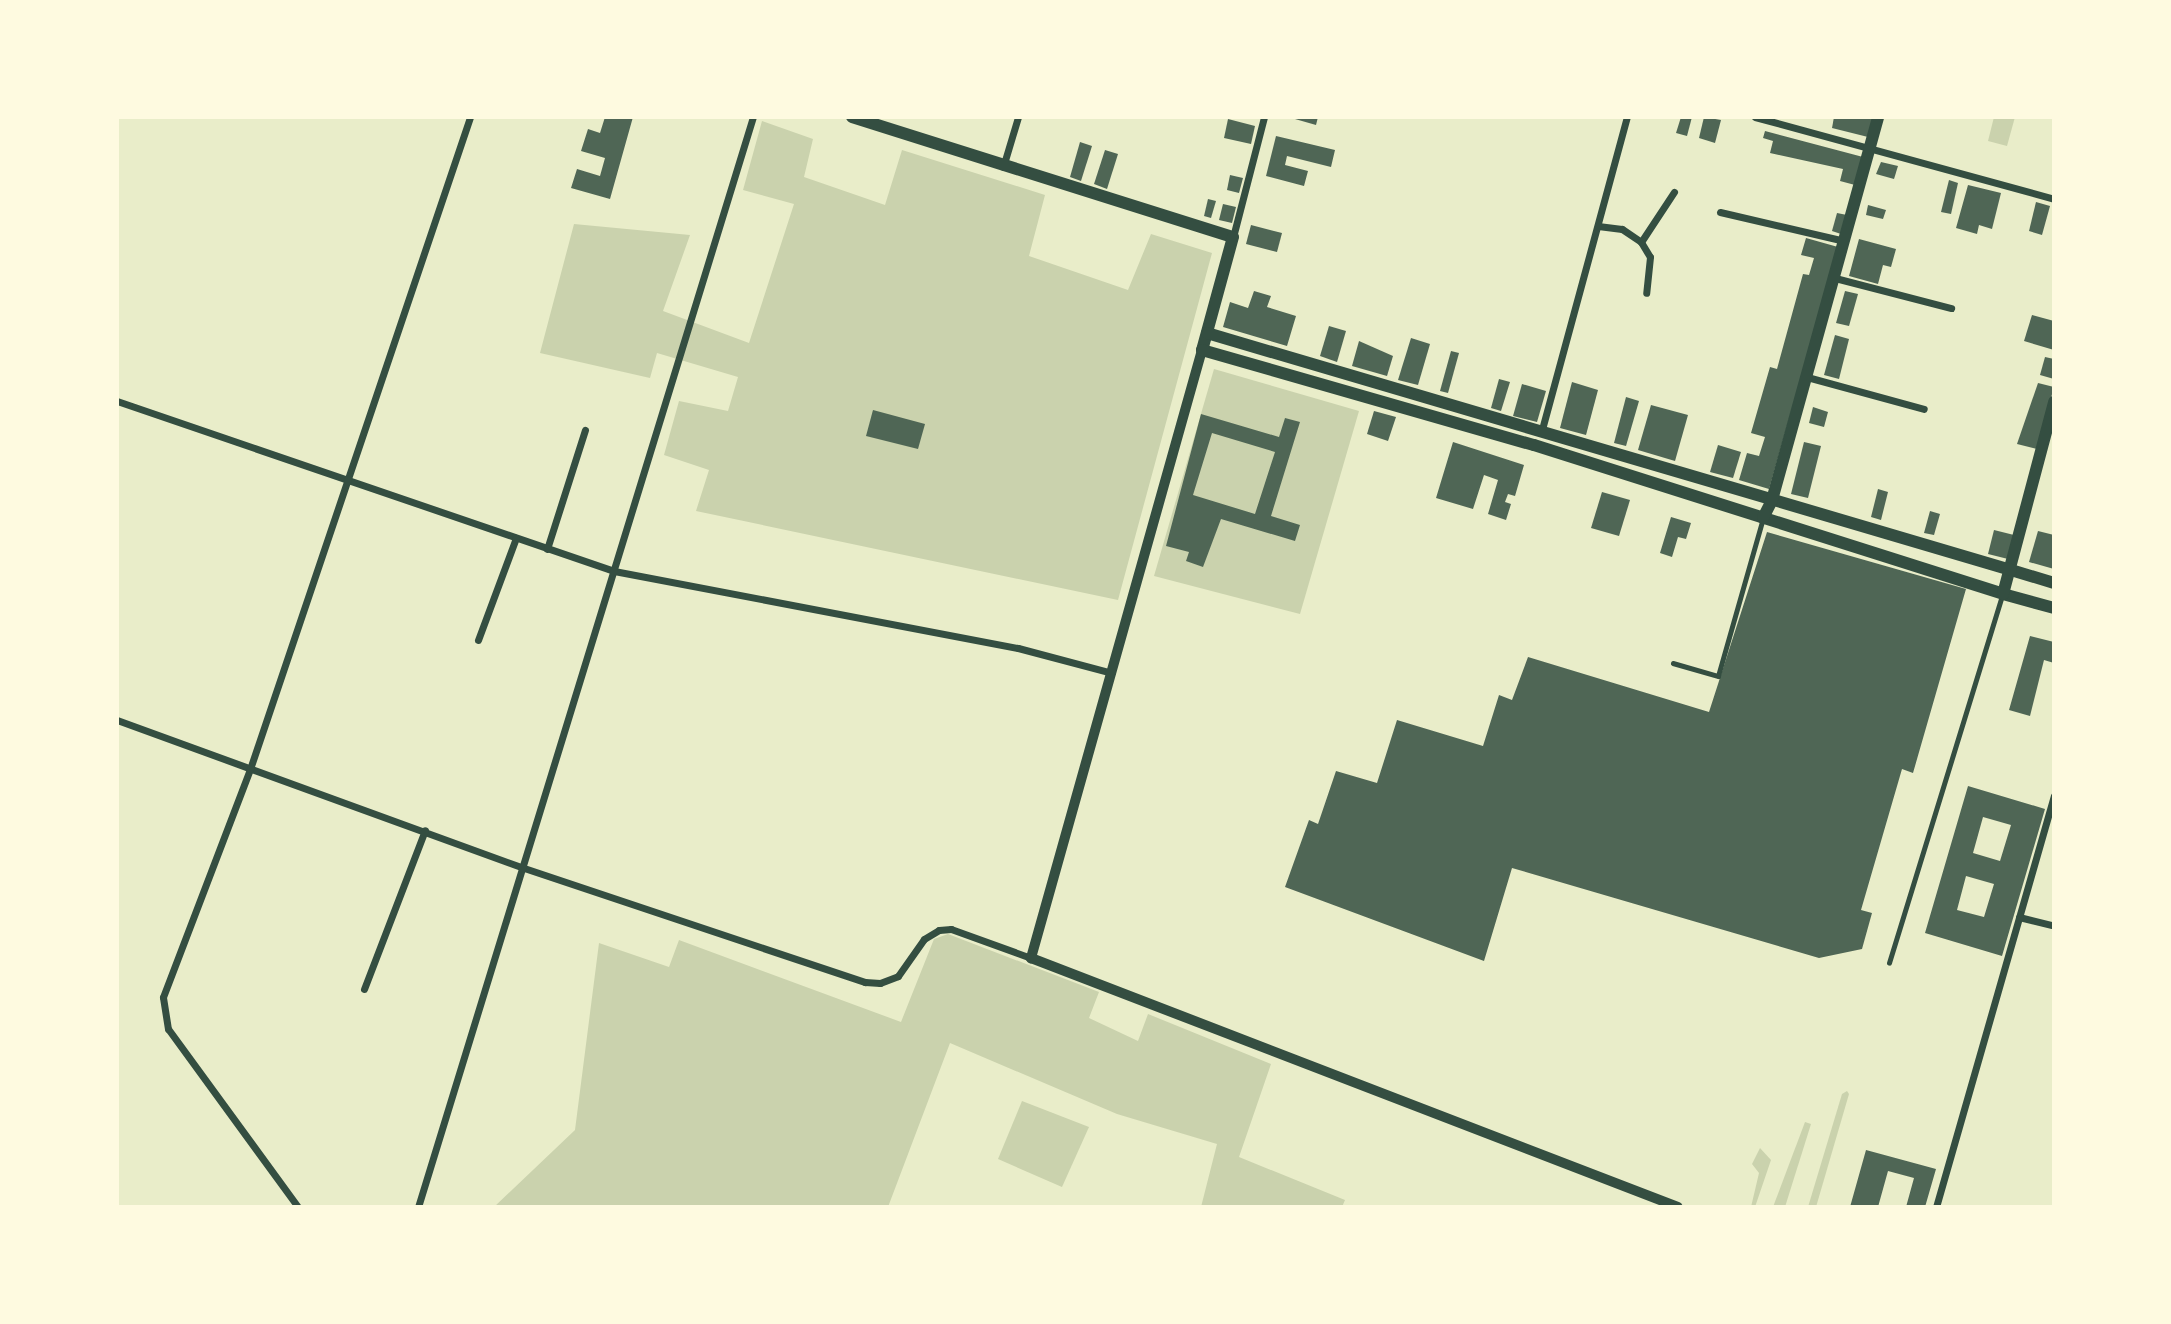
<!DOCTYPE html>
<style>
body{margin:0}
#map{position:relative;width:2171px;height:1324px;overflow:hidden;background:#e9edc9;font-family:Quicksand,sans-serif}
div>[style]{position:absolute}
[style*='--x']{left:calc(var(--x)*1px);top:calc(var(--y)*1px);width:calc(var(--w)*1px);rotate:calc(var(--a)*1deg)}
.green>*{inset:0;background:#cad2ad}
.building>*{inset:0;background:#4f6655}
.service>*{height:4.5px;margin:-2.25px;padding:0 2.25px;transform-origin:2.25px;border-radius:2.25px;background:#344e41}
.minor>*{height:7px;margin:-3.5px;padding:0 3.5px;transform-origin:3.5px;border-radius:3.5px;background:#344e41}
.tertiary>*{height:10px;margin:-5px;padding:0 5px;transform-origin:5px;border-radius:5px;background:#344e41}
.secondary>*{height:12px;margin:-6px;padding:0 6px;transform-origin:6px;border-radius:6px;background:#344e41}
.primary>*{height:12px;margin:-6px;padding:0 6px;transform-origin:6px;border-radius:6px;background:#344e41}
span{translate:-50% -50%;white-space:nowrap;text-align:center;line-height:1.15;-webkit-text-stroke:5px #fefae0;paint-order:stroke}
.frame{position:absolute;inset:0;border:119px solid #fefae0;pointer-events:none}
</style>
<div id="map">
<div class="green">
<i style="clip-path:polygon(1994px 117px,2015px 117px,2007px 146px,1988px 141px)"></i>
<i style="clip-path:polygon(762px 121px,813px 139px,804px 177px,885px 205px,902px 150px,1045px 195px,1029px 256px,1128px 290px,1151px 234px,1212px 253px,1118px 600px,696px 511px,709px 470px,664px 455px,679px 401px,728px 411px,738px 377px,657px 353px,650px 378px,540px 353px,574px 224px,690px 235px,663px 311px,749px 343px,794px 204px,743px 190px)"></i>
<i style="clip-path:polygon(1214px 369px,1359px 411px,1300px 614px,1154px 576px)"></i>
<i style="clip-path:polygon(948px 934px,1099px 992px,1089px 1018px,1138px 1041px,1148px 1014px,1271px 1064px,1239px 1157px,1345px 1200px,1342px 1207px,1201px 1207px,1217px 1144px,1117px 1114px,950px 1043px,888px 1207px,494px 1207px,575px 1130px,599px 943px,669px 967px,679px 940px,901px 1022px,934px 939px)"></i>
<i style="clip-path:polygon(1847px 1091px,1849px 1094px,1816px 1207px,1808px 1207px,1842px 1094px)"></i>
<i style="clip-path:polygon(1022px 1101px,1089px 1127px,1062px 1187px,998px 1159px)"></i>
<i style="clip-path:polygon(1805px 1122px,1811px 1124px,1785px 1207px,1773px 1207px)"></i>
<i style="clip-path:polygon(1760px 1148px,1771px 1160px,1755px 1207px,1751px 1207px,1759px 1173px,1752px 1164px)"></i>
</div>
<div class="building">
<i style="clip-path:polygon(605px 117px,633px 117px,610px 199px,571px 188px,577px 169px,600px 176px,605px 158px,581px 151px,588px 129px,600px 133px)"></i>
<i style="clip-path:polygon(1288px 117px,1318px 117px,1316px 125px)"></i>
<i style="clip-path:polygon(1681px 117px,1692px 117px,1687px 136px,1676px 133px)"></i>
<i style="clip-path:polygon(1704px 117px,1721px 120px,1715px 143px,1699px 138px)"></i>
<i style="clip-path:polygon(1834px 117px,1873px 117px,1868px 137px,1832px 128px)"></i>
<i style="clip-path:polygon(1228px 119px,1255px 126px,1251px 144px,1224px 138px)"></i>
<i style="clip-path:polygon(1765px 131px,1863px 157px,1855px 185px,1840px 181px,1843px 169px,1770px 153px,1773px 141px,1763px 138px)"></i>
<i style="clip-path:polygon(1276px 136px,1335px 150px,1331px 167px,1287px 156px,1285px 165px,1308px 171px,1304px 186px,1266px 176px)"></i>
<i style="clip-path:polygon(1080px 142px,1092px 146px,1081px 181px,1070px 177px)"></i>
<i style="clip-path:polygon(1105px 150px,1118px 154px,1107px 189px,1094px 184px)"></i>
<i style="clip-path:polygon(1881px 162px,1898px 166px,1894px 179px,1876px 174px)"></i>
<i style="clip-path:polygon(1230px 175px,1243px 178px,1239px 193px,1227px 190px)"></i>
<i style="clip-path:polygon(1949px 180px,1958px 183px,1951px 214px,1941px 212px)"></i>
<i style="clip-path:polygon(1968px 185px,2001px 193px,1992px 229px,1979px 225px,1977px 234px,1956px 228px)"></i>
<i style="clip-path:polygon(1208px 199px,1216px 201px,1211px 218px,1204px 216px)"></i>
<i style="clip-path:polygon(2036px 202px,2050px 206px,2042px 235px,2029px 231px)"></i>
<i style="clip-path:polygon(1223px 204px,1236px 207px,1232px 223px,1219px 220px)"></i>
<i style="clip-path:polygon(1868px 205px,1886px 210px,1883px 219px,1866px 215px)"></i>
<i style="clip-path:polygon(1837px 213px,1847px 215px,1841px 234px,1832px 231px)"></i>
<i style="clip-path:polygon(1251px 225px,1282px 233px,1277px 252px,1246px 244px)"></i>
<i style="clip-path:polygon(1806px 238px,1838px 247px,1769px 489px,1739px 480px,1747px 453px,1759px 456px,1765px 437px,1751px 433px,1770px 367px,1777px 369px,1803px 274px,1809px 275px,1814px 258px,1801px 255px)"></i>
<i style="clip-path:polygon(1859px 239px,1896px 249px,1891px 267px,1883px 265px,1878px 284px,1849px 276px)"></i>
<i style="clip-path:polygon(1254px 291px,1271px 296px,1267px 307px,1296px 316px,1287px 346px,1223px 327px,1230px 302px,1248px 308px)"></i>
<i style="clip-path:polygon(1845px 291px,1858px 294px,1849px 326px,1836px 323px)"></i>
<i style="clip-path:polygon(2032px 315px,2054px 321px,2054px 350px,2024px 341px)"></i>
<i style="clip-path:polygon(1329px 326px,1346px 331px,1337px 362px,1320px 356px)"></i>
<i style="clip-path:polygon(1835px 335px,1849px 339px,1839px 379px,1824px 375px)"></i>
<i style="clip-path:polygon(1411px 338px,1430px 344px,1418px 385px,1398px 380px)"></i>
<i style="clip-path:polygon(1359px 341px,1393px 356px,1387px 376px,1352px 366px)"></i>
<i style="clip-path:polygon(1451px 351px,1459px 353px,1448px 393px,1440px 391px)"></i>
<i style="clip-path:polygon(2045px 357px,2054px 359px,2054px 379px,2040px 375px)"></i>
<i style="clip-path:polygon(1499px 379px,1510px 382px,1501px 411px,1491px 408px)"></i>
<i style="clip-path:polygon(1572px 382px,1598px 390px,1586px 435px,1560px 428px)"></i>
<i style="clip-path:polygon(2038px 383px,2054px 387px,2037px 449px,2017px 444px)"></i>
<i style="clip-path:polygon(1522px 384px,1546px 391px,1537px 422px,1513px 416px)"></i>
<i style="clip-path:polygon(1626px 397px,1639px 401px,1626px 446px,1614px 443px)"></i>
<i style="clip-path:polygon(1651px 405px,1688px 415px,1675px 461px,1638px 450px)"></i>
<i style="clip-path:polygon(1813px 407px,1828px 412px,1824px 427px,1809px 423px)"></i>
<i style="clip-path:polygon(873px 410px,925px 424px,918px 449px,866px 436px)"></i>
<i style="clip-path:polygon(1374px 411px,1396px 417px,1388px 441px,1367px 434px)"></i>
<i style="clip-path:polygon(evenodd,1201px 414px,1279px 437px,1285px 418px,1300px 422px,1271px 516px,1300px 525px,1295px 541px,1221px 519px,1203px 567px,1186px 561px,1189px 552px,1166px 546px,1201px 414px,1212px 433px,1275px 452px,1255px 514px,1193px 495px,1212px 433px)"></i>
<i style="clip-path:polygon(1453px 442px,1524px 465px,1515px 496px,1508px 494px,1505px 502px,1511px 504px,1506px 520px,1488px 514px,1498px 480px,1484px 475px,1473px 509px,1436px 498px)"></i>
<i style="clip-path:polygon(1804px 442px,1821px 446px,1808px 498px,1791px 494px)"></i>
<i style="clip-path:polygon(1718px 445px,1741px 452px,1733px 478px,1710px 472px)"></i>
<i style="clip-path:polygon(1878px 489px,1888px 492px,1881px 520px,1871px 517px)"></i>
<i style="clip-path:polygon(1602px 492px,1630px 500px,1619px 536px,1591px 528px)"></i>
<i style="clip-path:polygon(1930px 511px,1940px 514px,1934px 535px,1924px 533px)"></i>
<i style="clip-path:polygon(1671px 517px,1691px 523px,1686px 539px,1678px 537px,1672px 557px,1660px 553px)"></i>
<i style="clip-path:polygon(1994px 530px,2014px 535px,2008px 559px,1988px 554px)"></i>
<i style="clip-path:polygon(2038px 531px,2054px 535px,2054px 569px,2029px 562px)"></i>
<i style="clip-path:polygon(1767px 532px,1966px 589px,1913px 773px,1902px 769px,1861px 910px,1872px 913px,1862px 949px,1819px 958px,1512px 868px,1484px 961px,1285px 887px,1309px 820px,1318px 824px,1336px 771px,1377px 783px,1397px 720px,1483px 746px,1499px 695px,1512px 700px,1528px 657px,1709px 712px)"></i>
<i style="clip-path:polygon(2030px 636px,2054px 642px,2054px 663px,2044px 660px,2030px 716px,2009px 710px)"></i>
<i style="clip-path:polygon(evenodd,1968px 786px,2045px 809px,2002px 956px,1925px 933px,1968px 786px,1983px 817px,2011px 825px,2000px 861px,1973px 853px,1983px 817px,1968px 786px,1966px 876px,1994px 884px,1984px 917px,1957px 910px,1966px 876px)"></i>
<i style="clip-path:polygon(1866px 1150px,1936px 1169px,1925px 1207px,1906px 1207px,1914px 1178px,1888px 1171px,1878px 1207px,1850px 1207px)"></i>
</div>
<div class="service">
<i style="--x:1673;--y:663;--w:47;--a:16.1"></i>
<i style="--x:1718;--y:676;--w:164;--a:-74.1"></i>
<i style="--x:1889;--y:963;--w:384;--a:-72.9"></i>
</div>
<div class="minor">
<i style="--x:1755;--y:117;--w:310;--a:15.3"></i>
<i style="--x:1003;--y:167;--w:52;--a:-73.3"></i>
<i style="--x:1720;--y:212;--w:128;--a:13.1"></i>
<i style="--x:1598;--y:226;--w:24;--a:7"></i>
<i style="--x:1622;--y:229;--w:23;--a:34"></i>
<i style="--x:1641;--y:242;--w:17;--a:59"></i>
<i style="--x:1650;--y:257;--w:36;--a:96"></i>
<i style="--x:1233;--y:237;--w:124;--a:-75.5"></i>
<i style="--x:1641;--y:242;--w:60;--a:-56.6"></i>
<i style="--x:1835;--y:278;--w:120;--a:14.5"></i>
<i style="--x:1807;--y:377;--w:121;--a:15.3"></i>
<i style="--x:117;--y:401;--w:525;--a:18.88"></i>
<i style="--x:614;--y:571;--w:411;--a:10.8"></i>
<i style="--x:1018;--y:648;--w:97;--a:14.9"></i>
<i style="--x:1541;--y:433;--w:327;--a:-74.8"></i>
<i style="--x:547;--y:549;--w:125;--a:-72.3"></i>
<i style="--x:478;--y:640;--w:109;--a:-69.6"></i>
<i style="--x:117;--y:720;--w:430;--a:20"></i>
<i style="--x:521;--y:867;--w:363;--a:18.5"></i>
<i style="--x:865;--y:982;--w:15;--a:4"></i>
<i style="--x:880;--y:983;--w:19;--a:-21"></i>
<i style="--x:898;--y:976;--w:45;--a:-54.9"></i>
<i style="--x:924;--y:939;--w:17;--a:-31"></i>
<i style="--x:939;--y:930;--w:12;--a:-5"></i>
<i style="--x:951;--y:929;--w:85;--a:19.9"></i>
<i style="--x:2019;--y:917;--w:36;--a:14"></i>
<i style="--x:364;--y:989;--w:170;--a:-69"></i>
<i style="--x:298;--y:1207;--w:220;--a:-126.1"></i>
<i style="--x:168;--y:1029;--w:32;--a:-99"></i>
<i style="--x:163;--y:997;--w:244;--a:-69.1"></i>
<i style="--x:250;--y:769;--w:688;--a:-71.35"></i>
<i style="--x:418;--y:1207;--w:1140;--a:-72.92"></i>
<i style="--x:1936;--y:1207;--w:428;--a:-74"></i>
</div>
<div class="tertiary">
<i style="--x:1202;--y:350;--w:632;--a:105.71"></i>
<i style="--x:1031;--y:958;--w:693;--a:21.05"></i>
</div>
<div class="secondary">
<i style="--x:2011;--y:570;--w:45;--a:16.8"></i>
<i style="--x:2003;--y:594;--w:53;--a:15.4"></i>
</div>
<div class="primary">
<i style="--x:852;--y:117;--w:399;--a:17.5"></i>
<i style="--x:1233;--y:237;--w:117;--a:105.3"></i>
<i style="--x:1202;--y:350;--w:345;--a:16"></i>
<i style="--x:1534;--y:445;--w:492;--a:17.6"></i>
<i style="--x:2003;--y:594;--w:199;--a:-75.1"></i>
<i style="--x:1207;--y:333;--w:838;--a:16.42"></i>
<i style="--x:1763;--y:518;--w:20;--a:-63"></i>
<i style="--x:1772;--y:500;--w:397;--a:-74.5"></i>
</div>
<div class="frame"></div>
</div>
